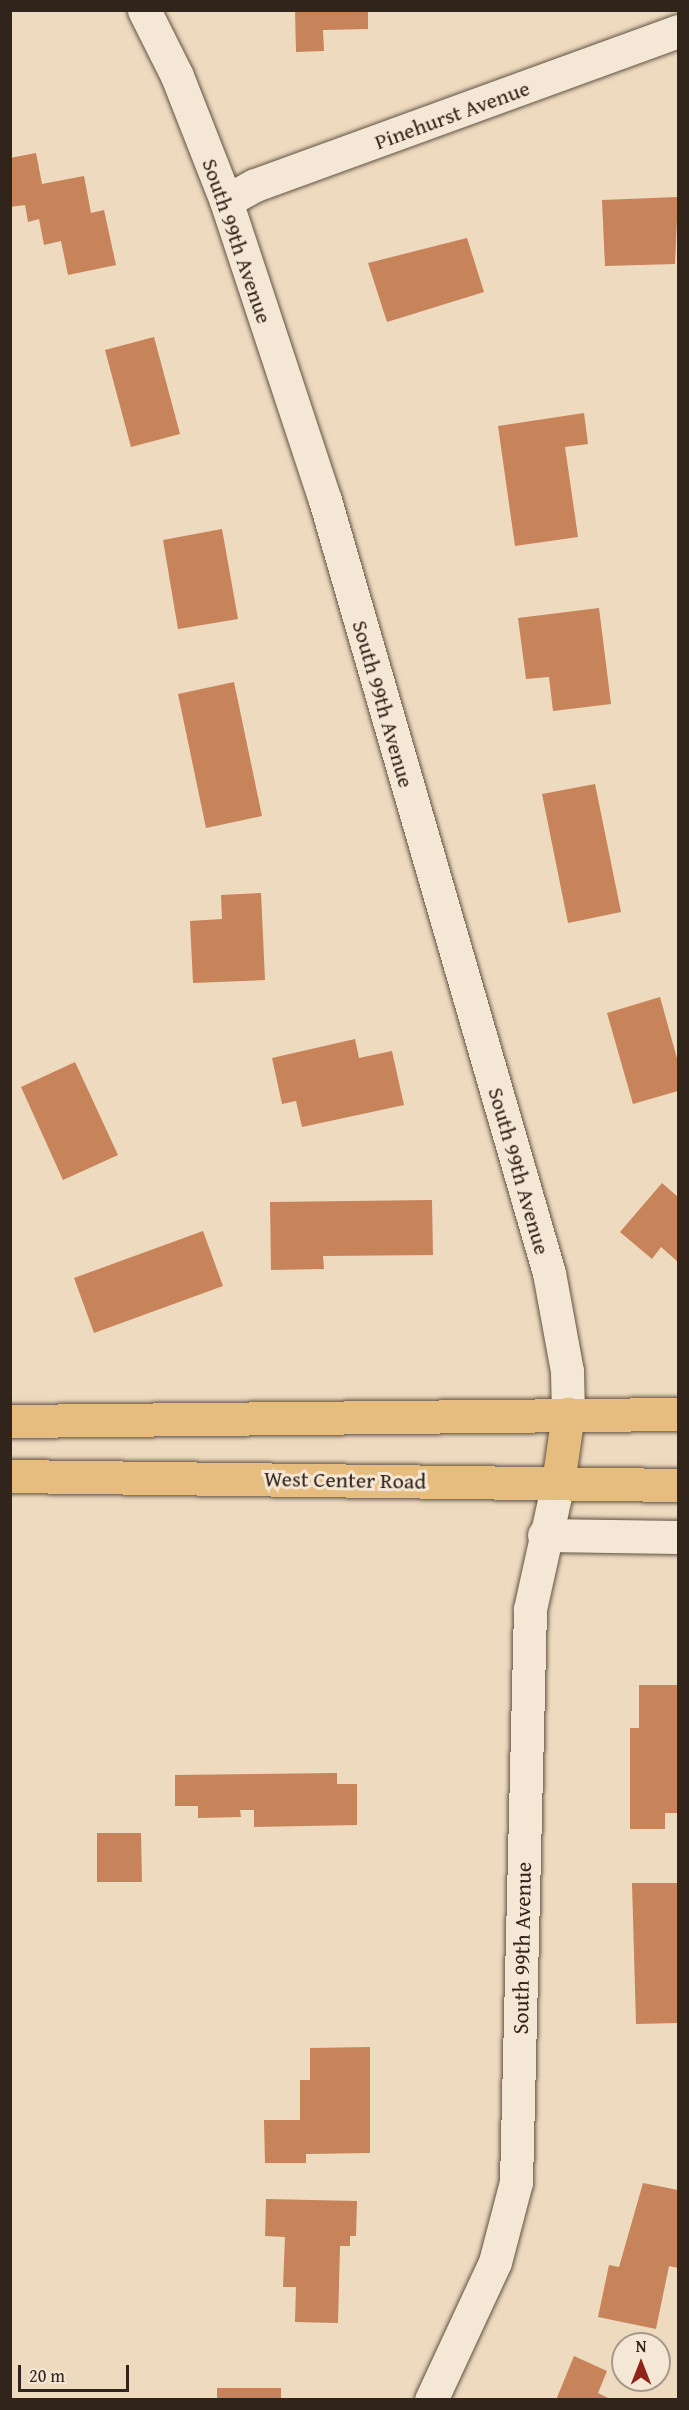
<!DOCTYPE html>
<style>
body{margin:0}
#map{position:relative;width:689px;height:2410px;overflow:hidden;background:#eedabe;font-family:"Gentium Book Plus",serif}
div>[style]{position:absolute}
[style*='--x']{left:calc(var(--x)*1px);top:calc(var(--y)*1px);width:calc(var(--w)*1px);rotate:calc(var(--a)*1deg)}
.building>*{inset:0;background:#c78359}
.roads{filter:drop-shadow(0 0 2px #605244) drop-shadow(0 0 2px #605244)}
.minor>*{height:33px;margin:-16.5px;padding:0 16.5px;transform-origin:16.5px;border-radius:16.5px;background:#f4e7d5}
.primary>*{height:33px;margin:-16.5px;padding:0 16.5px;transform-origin:16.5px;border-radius:16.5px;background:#e7bd7f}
span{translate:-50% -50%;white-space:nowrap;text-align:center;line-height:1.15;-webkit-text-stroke:6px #f4e7d5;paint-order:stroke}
.street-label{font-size:22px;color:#31241b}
.frame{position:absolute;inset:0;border:12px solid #31241b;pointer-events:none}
.north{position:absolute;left:611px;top:2332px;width:60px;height:60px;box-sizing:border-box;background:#f4e7d5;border:2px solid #a6998b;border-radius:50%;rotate:0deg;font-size:16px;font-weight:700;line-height:24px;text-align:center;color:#31241b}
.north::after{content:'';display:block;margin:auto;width:21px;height:27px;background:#8f2418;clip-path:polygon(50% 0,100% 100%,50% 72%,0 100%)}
.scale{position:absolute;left:18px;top:2365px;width:111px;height:27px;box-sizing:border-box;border:3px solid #31241b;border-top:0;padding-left:8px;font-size:18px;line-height:21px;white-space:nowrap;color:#31241b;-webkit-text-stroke:4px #f4e7d5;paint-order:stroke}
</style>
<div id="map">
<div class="building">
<i style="clip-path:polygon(295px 10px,368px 10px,368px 29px,323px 30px,324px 51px,296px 52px)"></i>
<i style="clip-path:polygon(36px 153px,42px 184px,84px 176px,91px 213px,104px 210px,116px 265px,68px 275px,61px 241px,44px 245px,39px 219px,28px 222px,25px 205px,10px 207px,10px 158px)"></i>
<i style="clip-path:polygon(678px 197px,675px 264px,605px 266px,602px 200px)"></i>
<i style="clip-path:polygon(467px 238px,484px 292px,387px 322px,368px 263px)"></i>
<i style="clip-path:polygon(154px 337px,180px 434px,131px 447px,105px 350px)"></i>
<i style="clip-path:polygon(584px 413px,588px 444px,565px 447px,578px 537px,515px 546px,498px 426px)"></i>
<i style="clip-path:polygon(222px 529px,238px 619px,178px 629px,163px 540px)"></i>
<i style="clip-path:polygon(599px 608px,611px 704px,553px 711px,549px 677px,526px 679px,518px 618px)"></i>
<i style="clip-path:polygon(234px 682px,262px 816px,206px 828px,178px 694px)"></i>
<i style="clip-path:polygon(595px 784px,621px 912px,568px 923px,542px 794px)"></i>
<i style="clip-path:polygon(261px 893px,265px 980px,193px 983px,190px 921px,222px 919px,221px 895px)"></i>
<i style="clip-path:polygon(660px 997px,678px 1062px,678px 1091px,633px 1104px,607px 1013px)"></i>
<i style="clip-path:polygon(355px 1039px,359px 1058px,392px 1051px,404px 1105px,302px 1127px,296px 1101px,282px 1104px,272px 1058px)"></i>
<i style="clip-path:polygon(75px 1062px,118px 1155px,63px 1180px,21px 1087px)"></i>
<i style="clip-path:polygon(662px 1183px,678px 1197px,678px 1262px,661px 1247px,652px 1259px,620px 1232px)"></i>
<i style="clip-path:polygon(432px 1200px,433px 1255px,323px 1256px,324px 1269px,271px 1270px,270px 1202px)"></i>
<i style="clip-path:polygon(203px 1231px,223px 1286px,94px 1333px,74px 1278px)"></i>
<i style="clip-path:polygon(639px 1685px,678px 1685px,678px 1813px,665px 1813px,665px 1829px,630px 1829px,630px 1728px,639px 1728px)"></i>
<i style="clip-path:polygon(337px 1773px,337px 1784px,357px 1784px,357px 1825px,254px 1827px,254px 1810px,240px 1810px,241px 1817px,198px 1818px,198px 1806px,175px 1806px,175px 1775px)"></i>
<i style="clip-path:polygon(97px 1833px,141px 1833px,142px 1882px,97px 1882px)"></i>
<i style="clip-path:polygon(632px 1883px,678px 1883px,678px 2023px,636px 2024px)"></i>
<i style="clip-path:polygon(370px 2047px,370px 2153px,306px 2154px,306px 2163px,265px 2163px,264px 2120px,300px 2120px,300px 2080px,310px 2080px,310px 2048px)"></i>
<i style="clip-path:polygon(643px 2183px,678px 2190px,678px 2268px,669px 2266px,656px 2329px,598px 2317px,609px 2265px,619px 2267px)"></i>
<i style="clip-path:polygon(266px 2199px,357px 2201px,356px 2236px,350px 2236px,350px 2246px,340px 2246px,338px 2323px,295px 2322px,296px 2287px,283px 2287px,285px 2237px,265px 2236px)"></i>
<i style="clip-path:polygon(574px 2356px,607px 2371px,598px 2393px,612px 2400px,556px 2400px)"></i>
<i style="clip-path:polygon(217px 2388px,281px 2388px,281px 2400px,217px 2400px)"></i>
</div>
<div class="roads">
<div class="minor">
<i style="--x:144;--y:10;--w:74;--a:63.4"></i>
<i style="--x:177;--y:76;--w:134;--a:68.6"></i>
<i style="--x:226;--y:201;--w:315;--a:71.7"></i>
<i style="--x:325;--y:500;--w:805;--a:73.84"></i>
<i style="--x:549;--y:1273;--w:100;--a:79.6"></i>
<i style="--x:567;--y:1371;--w:43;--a:88.7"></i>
<i style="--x:226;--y:201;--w:33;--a:-29"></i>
<i style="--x:255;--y:185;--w:450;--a:-20"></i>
<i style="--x:544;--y:1535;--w:134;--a:0.9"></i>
<i style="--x:431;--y:2400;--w:152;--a:-65.1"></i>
<i style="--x:495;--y:2262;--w:83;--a:-75.3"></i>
<i style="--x:516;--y:2182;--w:573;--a:-88.6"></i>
<i style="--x:530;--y:1609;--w:129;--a:-77.5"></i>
</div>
<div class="primary">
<i style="--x:10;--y:1421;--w:668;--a:-0.6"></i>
<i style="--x:10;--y:1476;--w:668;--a:0.77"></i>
<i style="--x:558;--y:1483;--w:70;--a:-81.8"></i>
</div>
</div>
<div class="street-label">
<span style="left:452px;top:115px;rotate:-20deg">Pinehurst Avenue</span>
<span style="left:237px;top:241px;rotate:71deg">South 99th Avenue</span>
<span style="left:383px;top:704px;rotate:74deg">South 99th Avenue</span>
<span style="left:519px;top:1171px;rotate:74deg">South 99th Avenue</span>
<span style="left:345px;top:1480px;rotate:1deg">West Center Road</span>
<span style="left:522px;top:1948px;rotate:-89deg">South 99th Avenue</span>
</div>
<div class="frame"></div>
<div class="north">N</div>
<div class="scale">20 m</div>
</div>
